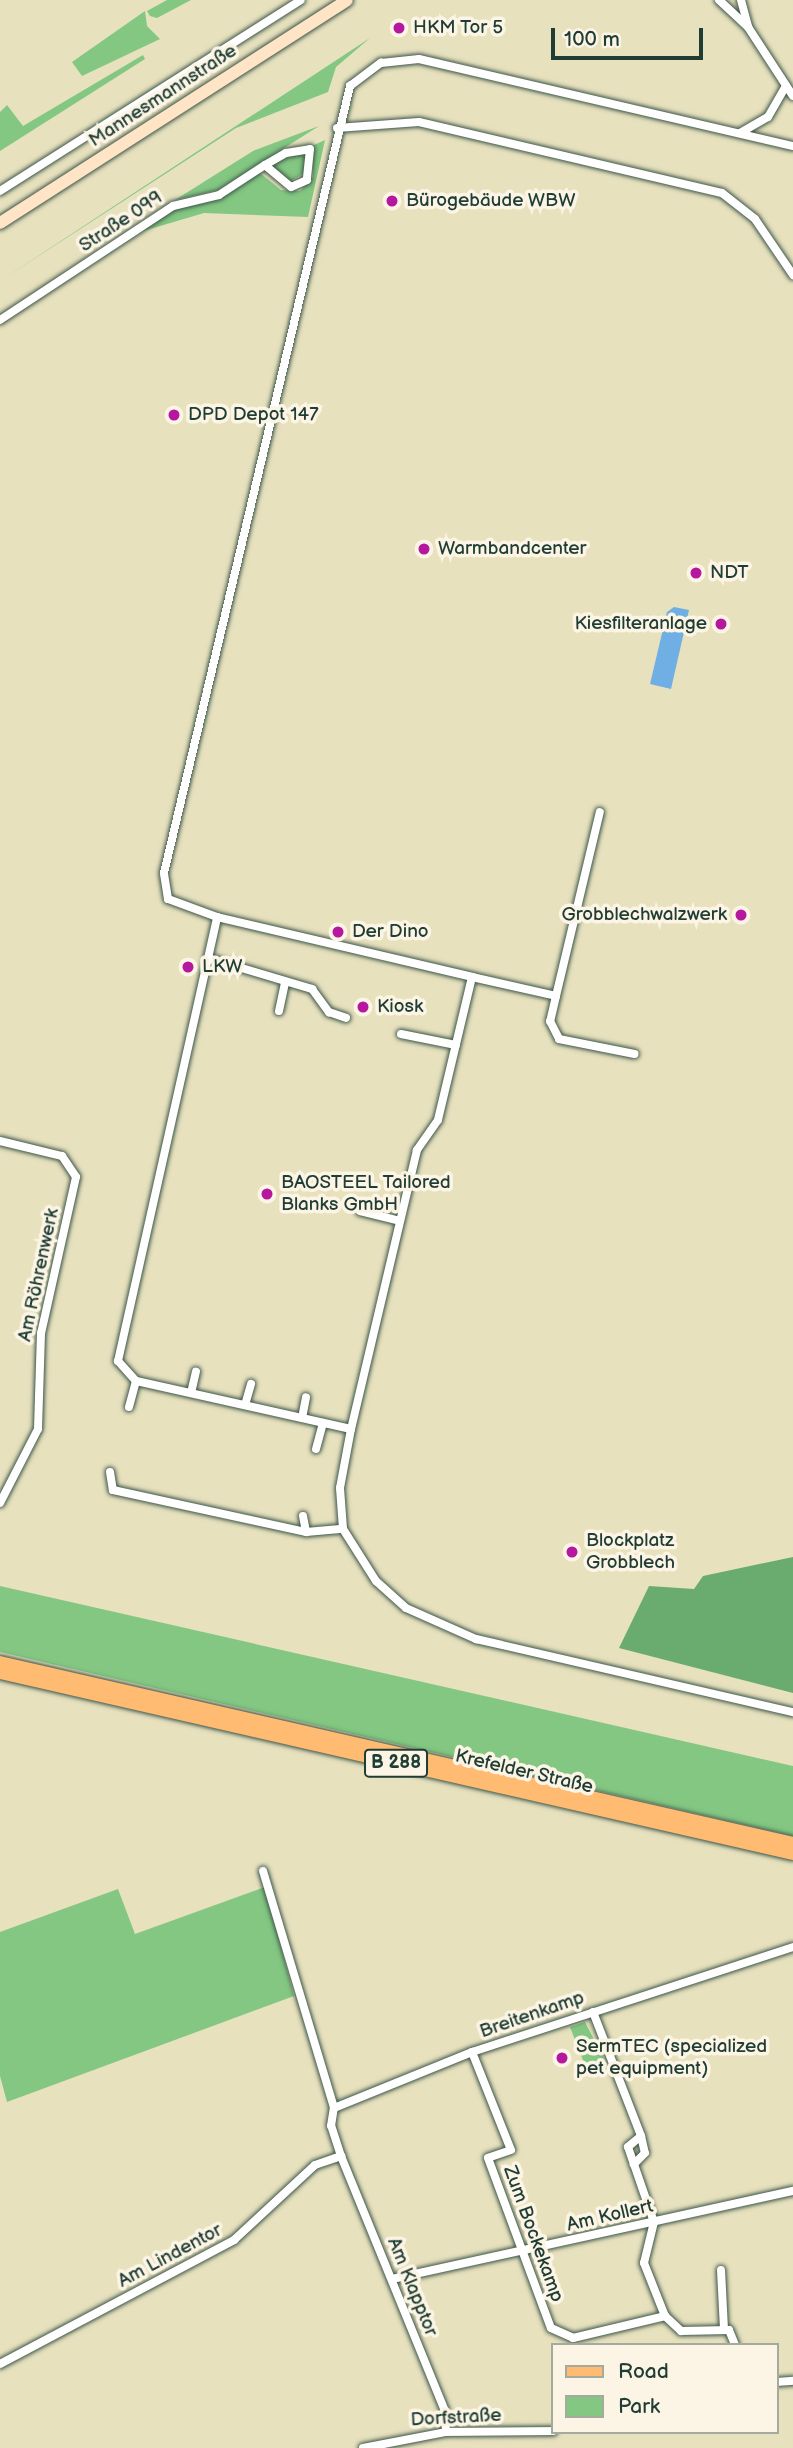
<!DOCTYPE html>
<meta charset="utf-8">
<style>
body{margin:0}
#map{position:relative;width:793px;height:2448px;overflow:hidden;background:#e7e1be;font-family:"Balsamiq Sans",sans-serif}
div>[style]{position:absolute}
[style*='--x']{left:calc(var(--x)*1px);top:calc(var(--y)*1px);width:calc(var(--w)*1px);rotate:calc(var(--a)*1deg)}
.green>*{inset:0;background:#83c782}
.forest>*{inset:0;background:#6aac70}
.water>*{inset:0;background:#70afe3}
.roads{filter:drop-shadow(0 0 2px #3d5649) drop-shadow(0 0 2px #3d5649)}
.street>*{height:8px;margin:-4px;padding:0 4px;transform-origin:4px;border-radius:4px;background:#fff}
.secondary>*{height:12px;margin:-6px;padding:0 6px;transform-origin:6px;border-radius:6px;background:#ffe4c6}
.primary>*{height:12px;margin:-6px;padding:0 6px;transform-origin:6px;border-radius:6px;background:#febb71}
.dots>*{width:19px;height:19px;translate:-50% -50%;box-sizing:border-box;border:4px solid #fcf5e5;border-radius:50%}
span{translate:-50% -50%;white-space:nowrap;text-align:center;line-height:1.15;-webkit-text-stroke:7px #fcf5e5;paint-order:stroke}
.shield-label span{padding:2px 5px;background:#fcf5e5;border:2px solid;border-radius:5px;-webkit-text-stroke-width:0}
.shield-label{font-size:18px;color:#1f3d34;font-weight:700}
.poi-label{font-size:19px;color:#1f3d34}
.left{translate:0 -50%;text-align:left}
.right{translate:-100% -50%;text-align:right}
.street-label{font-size:19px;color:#1f3d34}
.legend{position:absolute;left:551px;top:2343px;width:228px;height:91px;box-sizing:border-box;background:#fcf5e5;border:2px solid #a4ab9e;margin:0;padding:9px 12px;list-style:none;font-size:21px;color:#1f3d34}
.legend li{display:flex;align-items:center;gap:14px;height:35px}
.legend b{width:35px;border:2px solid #a4ab9e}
.scale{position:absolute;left:551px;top:28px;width:152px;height:32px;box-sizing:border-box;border:4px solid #1f3d34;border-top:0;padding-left:9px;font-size:21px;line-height:24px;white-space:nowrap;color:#1f3d34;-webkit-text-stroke:5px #fcf5e5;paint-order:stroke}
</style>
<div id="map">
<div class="green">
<i style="clip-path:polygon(167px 0,191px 0,157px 18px,150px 16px,147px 11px)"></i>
<i style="clip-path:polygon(145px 11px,147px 26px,160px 39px,82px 76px,72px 62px)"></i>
<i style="clip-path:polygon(370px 38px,336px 67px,328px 92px,236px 128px,0 281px)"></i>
<i style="clip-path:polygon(143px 55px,145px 59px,0 151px,0 112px,7px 105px,23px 126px)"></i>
<i style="clip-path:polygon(319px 126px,218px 190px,175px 200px,253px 151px)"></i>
<i style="clip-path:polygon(325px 140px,308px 217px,204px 213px,140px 232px,175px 209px,220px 199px,260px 173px,281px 190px,300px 191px,313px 177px,312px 146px)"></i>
<i style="clip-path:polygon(299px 152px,306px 155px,304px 173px,289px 182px,270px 166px)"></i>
<i style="clip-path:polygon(0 1586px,793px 1766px,793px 1836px,0 1652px)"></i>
<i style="clip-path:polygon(265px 1887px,294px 1996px,7px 2102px,0 2076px,0 1932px,118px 1889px,135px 1934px)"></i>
<i style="clip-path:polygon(585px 2022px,605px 2061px,586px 2068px,570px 2027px)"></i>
</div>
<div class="forest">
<i style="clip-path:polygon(793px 1557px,793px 1693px,619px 1648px,649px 1586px,694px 1589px,703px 1576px)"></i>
</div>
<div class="water">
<i style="clip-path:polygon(674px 607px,689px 610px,671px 689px,650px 684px,667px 612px)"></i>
</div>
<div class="roads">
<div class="street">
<i style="--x:719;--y:0;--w:40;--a:43"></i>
<i style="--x:748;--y:27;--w:82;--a:56.9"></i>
<i style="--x:741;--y:0;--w:28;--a:75"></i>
<i style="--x:337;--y:128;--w:82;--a:-4.2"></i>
<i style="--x:419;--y:122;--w:311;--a:13.2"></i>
<i style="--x:722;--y:193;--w:42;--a:38.2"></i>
<i style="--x:755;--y:219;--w:68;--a:55.8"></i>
<i style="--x:740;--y:133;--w:32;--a:-30"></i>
<i style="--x:768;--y:117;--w:36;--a:-60"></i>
<i style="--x:0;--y:191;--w:356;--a:-32.4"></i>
<i style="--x:0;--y:320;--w:207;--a:-33.4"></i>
<i style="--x:173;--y:206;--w:47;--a:-13.4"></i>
<i style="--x:219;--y:195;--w:55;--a:-33.1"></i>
<i style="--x:265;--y:165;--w:24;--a:-30"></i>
<i style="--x:286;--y:153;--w:24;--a:-9"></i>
<i style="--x:310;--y:149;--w:31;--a:96"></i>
<i style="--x:307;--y:180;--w:17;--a:156"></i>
<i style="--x:291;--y:187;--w:34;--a:-140"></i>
<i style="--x:217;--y:917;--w:262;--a:13.2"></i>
<i style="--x:472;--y:977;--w:147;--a:103.4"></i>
<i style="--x:438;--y:1120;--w:37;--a:125"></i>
<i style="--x:417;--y:1150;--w:287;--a:103.3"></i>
<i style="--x:351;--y:1429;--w:220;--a:-167.4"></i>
<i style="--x:136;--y:1381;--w:27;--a:-132"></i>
<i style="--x:118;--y:1361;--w:455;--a:-77.4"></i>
<i style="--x:217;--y:917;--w:52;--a:-159.8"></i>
<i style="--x:168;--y:899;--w:26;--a:-99"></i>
<i style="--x:164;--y:873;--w:809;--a:-76.7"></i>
<i style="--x:350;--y:86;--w:39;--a:-37"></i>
<i style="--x:381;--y:63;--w:38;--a:-6"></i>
<i style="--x:419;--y:59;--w:384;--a:13.1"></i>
<i style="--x:208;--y:958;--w:109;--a:16.6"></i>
<i style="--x:312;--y:989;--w:29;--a:54"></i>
<i style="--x:329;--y:1012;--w:18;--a:19"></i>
<i style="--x:472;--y:977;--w:86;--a:12.7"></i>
<i style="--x:556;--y:996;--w:189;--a:-76.6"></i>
<i style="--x:556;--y:996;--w:26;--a:103"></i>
<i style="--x:550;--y:1021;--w:20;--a:63"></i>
<i style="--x:559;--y:1039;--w:77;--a:11.2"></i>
<i style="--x:279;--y:1011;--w:29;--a:-78"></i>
<i style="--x:401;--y:1034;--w:56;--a:11.3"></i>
<i style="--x:0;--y:1141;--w:64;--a:13.6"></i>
<i style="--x:62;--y:1156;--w:25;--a:56"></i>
<i style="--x:76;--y:1177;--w:160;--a:102.6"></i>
<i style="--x:41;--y:1333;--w:96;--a:91.8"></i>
<i style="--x:38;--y:1429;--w:83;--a:117.2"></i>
<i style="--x:360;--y:1211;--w:41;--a:14"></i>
<i style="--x:191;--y:1393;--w:22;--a:-77"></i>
<i style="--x:245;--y:1405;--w:22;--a:-74"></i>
<i style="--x:129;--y:1407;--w:27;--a:-75"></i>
<i style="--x:302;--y:1418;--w:21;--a:-79"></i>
<i style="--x:351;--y:1429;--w:60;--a:100.6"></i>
<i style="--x:340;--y:1488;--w:41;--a:85.8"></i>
<i style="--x:343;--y:1529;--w:62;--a:57.6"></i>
<i style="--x:376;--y:1581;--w:40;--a:42"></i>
<i style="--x:406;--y:1608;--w:77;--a:23.9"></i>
<i style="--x:476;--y:1639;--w:325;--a:13"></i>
<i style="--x:316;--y:1449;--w:27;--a:-75"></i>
<i style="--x:110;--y:1472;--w:18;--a:81"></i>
<i style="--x:113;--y:1490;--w:198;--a:12.3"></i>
<i style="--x:306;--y:1532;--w:37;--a:-5"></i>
<i style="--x:303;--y:1516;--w:16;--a:79"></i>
<i style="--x:263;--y:1871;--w:247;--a:73.3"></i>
<i style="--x:593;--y:2012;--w:133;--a:68.8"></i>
<i style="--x:641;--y:2136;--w:17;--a:77"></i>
<i style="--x:645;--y:2153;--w:16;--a:135"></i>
<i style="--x:472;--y:2052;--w:105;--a:68.3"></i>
<i style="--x:511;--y:2150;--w:24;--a:161"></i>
<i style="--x:488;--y:2158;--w:181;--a:69.7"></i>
<i style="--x:551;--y:2328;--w:24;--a:24"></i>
<i style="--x:573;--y:2338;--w:95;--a:-13.4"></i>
<i style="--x:641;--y:2136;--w:17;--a:140"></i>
<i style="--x:628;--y:2147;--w:79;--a:70.9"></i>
<i style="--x:654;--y:2222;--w:42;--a:103.7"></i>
<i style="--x:644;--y:2263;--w:57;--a:68.4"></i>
<i style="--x:665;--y:2316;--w:22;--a:43"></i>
<i style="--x:681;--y:2331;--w:48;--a:-1.2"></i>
<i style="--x:729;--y:2330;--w:16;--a:68"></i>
<i style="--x:721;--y:2270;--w:59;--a:87.1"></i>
<i style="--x:392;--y:2279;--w:411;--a:-12.4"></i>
<i style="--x:0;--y:2364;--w:265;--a:-27.9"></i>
<i style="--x:234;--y:2240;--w:110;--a:-42.8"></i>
<i style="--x:315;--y:2165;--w:28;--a:-19"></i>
<i style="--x:777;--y:2382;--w:16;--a:-4"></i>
<i style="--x:446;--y:2432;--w:21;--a:-93"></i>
<i style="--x:445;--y:2411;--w:275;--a:-112.2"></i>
<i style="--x:341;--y:2156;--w:32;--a:-108"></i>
<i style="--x:331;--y:2126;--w:18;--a:-81"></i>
<i style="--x:334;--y:2108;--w:149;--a:-22.1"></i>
<i style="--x:472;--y:2052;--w:338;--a:-18.1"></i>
<i style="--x:363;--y:2448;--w:85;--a:-10.9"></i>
<i style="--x:446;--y:2432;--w:107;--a:-0.5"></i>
</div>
<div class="secondary">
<i style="--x:0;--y:223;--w:412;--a:-32.7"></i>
</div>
<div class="primary">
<i style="--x:0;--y:1662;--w:813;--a:12.86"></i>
<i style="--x:0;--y:1673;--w:813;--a:12.86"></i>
</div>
</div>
<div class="dots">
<i style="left:399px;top:28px;background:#b5179e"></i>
<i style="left:392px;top:201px;background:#b5179e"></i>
<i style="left:174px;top:415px;background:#b5179e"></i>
<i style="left:424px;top:549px;background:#b5179e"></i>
<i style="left:696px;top:573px;background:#b5179e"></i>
<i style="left:721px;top:624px;background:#b5179e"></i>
<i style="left:741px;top:915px;background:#b5179e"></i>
<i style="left:338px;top:932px;background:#b5179e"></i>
<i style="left:188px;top:967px;background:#b5179e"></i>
<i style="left:363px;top:1007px;background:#b5179e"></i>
<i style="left:267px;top:1194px;background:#b5179e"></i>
<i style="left:572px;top:1552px;background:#b5179e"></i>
<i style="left:562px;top:2058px;background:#b5179e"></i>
</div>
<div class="shield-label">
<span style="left:396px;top:1763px">B 288</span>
</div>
<div class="poi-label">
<span class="left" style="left:413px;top:28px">HKM Tor 5</span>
<span class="left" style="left:406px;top:201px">Bürogebäude WBW</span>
<span class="left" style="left:188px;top:415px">DPD Depot 147</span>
<span class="left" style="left:438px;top:549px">Warmbandcenter</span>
<span class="left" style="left:710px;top:573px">NDT</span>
<span class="right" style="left:707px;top:624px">Kiesfilteranlage</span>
<span class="right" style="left:727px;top:915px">Grobblechwalzwerk</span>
<span class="left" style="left:352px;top:932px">Der Dino</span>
<span class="left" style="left:202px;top:967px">LKW</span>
<span class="left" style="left:377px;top:1007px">Kiosk</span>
<span class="left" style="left:281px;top:1194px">BAOSTEEL Tailored<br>Blanks GmbH</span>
<span class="left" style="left:586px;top:1552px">Blockplatz<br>Grobblech</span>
<span class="left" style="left:576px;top:2058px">SermTEC (specialized<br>pet equipment)</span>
</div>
<div class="street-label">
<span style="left:163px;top:96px;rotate:-33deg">Mannesmannstraße</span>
<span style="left:121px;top:222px;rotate:-33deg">Straße 099</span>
<span style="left:39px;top:1275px;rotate:-78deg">Am Röhrenwerk</span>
<span style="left:524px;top:1772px;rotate:13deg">Krefelder Straße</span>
<span style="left:532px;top:2015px;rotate:-19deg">Breitenkamp</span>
<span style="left:610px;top:2216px;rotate:-13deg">Am Kollert</span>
<span style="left:533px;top:2234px;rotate:70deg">Zum Bockekamp</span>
<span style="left:170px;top:2256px;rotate:-28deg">Am Lindentor</span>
<span style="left:412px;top:2287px;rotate:68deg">Am Klapptor</span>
<span style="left:456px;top:2418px;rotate:-3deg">Dorfstraße</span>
</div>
<ul class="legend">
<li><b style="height:9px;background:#febb71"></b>Road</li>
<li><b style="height:19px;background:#83c782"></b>Park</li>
</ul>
<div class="scale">100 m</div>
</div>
